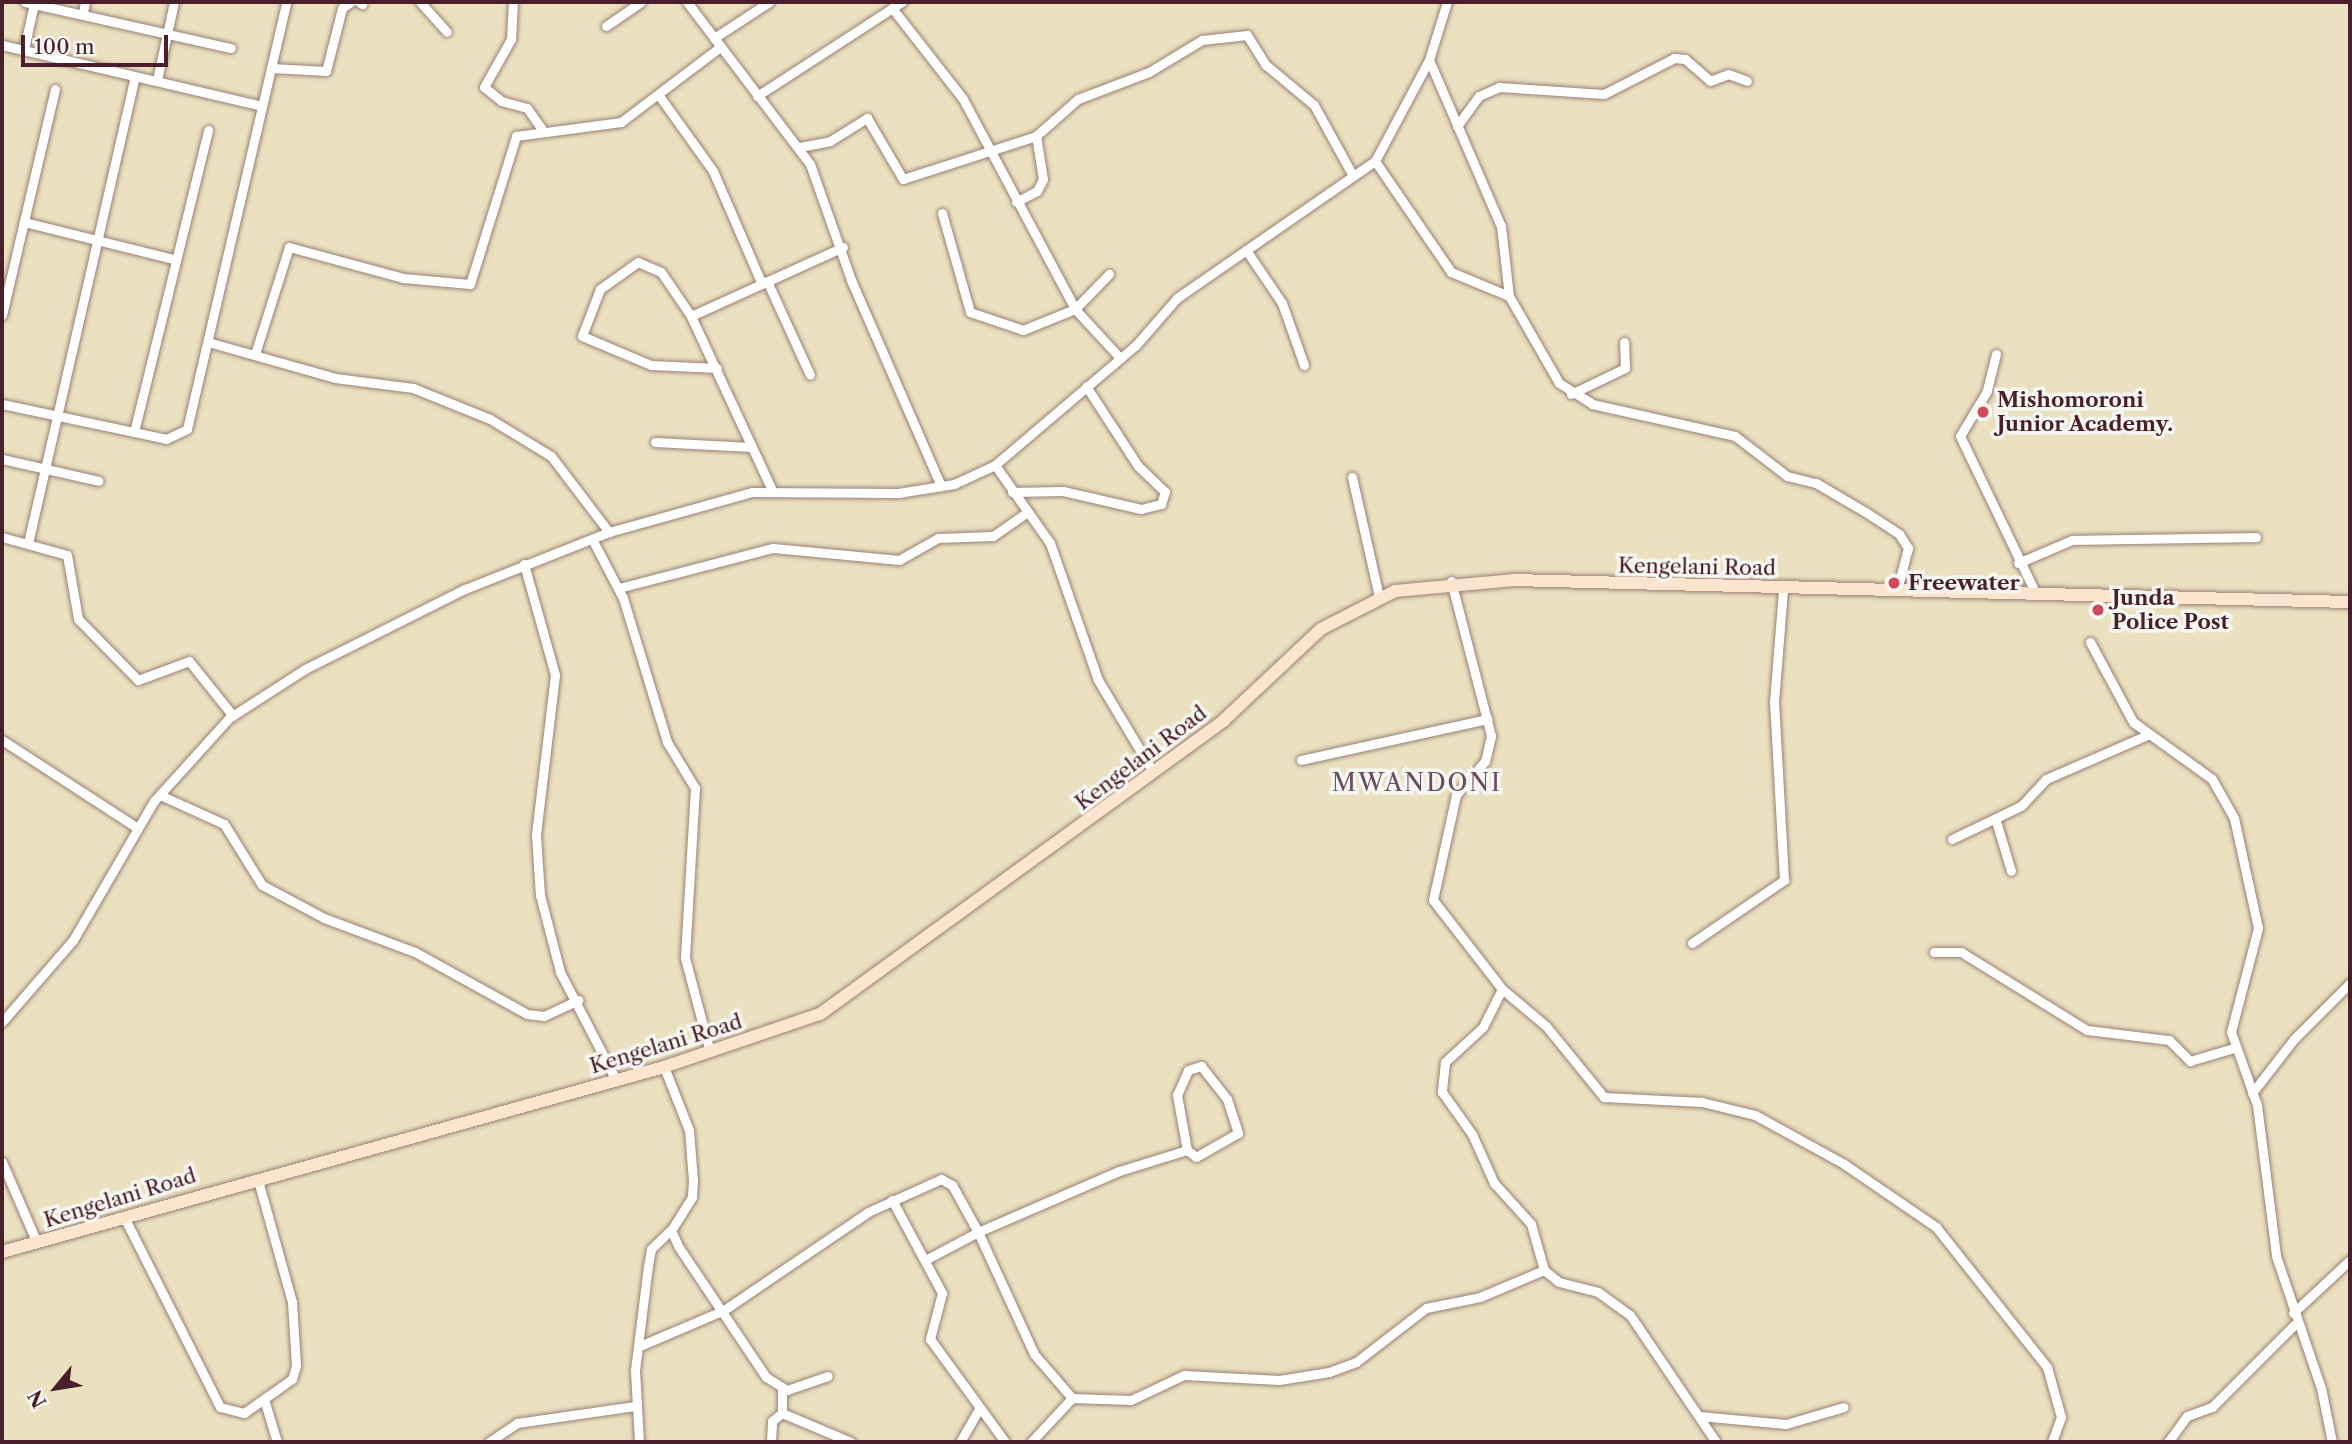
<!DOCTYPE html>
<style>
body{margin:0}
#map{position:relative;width:2352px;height:1444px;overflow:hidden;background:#ebe1c0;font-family:"Libre Caslon Text",serif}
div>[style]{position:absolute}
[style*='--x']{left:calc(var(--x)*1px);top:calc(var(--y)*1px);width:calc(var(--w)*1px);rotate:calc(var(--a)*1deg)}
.roads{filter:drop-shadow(0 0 2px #9a8076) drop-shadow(0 0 2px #9a8076)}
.minor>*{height:9px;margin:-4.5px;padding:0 4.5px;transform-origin:4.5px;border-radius:4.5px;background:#fff}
.secondary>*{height:12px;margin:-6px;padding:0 6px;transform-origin:6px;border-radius:6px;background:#fce5cf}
.dots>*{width:19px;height:19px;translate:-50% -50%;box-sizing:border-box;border:4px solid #f6f6f2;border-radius:50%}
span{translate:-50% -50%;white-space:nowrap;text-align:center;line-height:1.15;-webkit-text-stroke:7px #f6f6f2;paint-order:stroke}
.poi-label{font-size:21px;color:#4a1f2b;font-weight:700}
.left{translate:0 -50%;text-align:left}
.street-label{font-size:21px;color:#4a1f2b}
.quarter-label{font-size:24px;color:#6d4c62;letter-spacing:2px}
.frame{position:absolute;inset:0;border:4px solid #4a1f2b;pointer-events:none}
.north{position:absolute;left:21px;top:1353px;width:70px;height:70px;-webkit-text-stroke:5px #f6f6f2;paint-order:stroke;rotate:240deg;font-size:19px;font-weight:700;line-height:28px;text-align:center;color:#4a1f2b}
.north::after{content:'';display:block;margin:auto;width:24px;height:32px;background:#4a1f2b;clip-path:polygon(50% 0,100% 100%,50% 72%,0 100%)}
.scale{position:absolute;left:21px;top:35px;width:147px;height:32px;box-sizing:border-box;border:4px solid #4a1f2b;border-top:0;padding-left:9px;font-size:21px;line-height:24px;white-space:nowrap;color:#4a1f2b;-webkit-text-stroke:5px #f6f6f2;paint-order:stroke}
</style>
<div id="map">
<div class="roads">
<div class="minor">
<i style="--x:25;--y:2;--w:211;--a:12.6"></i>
<i style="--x:359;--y:2;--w:4;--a:34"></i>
<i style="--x:420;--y:2;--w:40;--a:48"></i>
<i style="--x:513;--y:2;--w:37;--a:93"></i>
<i style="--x:511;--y:39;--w:55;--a:119.4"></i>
<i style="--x:484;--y:87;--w:22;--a:39"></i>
<i style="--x:501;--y:101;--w:27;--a:15"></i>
<i style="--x:527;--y:108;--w:28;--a:55"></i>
<i style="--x:687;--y:2;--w:203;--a:52.8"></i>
<i style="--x:810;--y:164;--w:123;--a:70.5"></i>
<i style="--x:851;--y:280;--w:225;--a:66.4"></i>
<i style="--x:892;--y:8;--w:115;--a:52"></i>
<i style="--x:963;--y:99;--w:238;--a:61.9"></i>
<i style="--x:1075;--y:309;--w:49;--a:-45.8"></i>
<i style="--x:83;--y:13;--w:11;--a:-80"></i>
<i style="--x:606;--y:26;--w:42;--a:-34.4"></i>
<i style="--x:714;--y:38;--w:66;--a:-33.2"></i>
<i style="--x:2;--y:45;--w:267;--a:13.2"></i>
<i style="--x:24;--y:49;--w:46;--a:-77.5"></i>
<i style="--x:1429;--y:60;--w:181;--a:66.6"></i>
<i style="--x:1501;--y:226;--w:70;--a:83.5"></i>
<i style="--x:1509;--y:296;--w:100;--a:60.1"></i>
<i style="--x:1559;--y:383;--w:39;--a:32"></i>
<i style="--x:1592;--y:404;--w:147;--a:12.6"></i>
<i style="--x:1735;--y:436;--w:66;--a:37.6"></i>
<i style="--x:1787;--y:476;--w:30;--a:14"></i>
<i style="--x:1816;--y:483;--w:59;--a:30.5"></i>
<i style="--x:1867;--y:513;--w:38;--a:33"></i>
<i style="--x:1899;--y:534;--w:17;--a:57"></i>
<i style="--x:1908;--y:548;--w:43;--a:104.7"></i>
<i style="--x:271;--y:68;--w:55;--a:3.1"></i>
<i style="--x:326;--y:71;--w:65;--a:-75.7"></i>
<i style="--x:342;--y:8;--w:11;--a:-34"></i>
<i style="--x:157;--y:80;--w:80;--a:-77.7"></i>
<i style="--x:757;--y:96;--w:173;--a:-33"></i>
<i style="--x:660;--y:97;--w:91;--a:54.4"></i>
<i style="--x:713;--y:171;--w:123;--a:66.6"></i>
<i style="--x:1457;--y:126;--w:37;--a:-54"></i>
<i style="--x:1479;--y:96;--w:22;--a:-24"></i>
<i style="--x:1499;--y:87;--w:105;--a:3.8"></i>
<i style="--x:1604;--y:94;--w:79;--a:-27.2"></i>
<i style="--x:1674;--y:58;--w:11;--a:5"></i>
<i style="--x:1685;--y:59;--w:33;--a:41"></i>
<i style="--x:1710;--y:81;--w:19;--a:-21"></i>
<i style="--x:1728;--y:74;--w:20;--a:20"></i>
<i style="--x:800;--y:147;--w:31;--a:-11"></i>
<i style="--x:830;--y:141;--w:44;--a:-31.9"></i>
<i style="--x:867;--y:118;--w:71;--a:59.5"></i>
<i style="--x:903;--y:179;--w:140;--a:-17.9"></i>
<i style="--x:1036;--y:136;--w:56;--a:-41.4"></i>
<i style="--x:1078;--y:99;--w:76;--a:-20.8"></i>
<i style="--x:1149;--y:72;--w:62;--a:-31.1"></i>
<i style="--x:1202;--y:40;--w:45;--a:-6.3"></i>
<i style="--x:1247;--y:35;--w:36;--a:58"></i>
<i style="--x:1266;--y:65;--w:62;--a:39.8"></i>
<i style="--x:1314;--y:105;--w:79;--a:61.2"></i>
<i style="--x:1375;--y:161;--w:135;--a:55.6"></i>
<i style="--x:1451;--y:272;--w:63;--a:22.5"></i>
<i style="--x:1016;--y:202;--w:24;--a:-28"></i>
<i style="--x:1037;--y:191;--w:13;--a:-63"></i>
<i style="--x:1043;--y:179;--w:44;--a:-99.2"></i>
<i style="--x:942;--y:213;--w:103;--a:74.2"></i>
<i style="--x:970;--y:312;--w:56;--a:18.8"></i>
<i style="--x:1023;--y:330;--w:56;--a:-22"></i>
<i style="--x:1075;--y:309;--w:67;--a:47.4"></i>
<i style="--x:24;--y:222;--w:154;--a:13.9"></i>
<i style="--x:1246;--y:250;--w:64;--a:55.8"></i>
<i style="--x:1282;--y:303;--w:66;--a:70.5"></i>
<i style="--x:767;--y:281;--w:103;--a:65.4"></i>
<i style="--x:2;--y:315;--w:232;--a:-76.8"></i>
<i style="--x:691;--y:316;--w:53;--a:-124.3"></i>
<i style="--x:661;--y:272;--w:25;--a:-157"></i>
<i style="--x:638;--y:262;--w:47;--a:144.6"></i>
<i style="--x:600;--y:289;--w:50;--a:111"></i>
<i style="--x:582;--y:336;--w:75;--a:22.8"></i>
<i style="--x:651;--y:365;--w:66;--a:2.6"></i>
<i style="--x:208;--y:342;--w:132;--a:15.8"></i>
<i style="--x:335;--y:378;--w:79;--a:7.3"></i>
<i style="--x:413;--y:388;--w:83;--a:21.9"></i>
<i style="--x:490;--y:419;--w:71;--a:31.2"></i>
<i style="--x:551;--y:456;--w:96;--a:52.7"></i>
<i style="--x:255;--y:354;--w:112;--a:-72.4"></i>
<i style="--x:289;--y:247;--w:118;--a:15.2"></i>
<i style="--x:403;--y:278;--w:67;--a:5.1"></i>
<i style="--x:470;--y:284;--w:155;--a:-72.7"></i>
<i style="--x:516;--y:136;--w:106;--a:-7.6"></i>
<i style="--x:621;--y:122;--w:124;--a:-37.1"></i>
<i style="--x:1996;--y:354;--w:38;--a:104"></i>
<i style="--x:1987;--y:391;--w:52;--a:121"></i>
<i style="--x:1960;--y:436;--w:175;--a:64.3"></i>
<i style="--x:1571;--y:394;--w:60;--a:-25.7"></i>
<i style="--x:1625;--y:368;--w:26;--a:-92"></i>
<i style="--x:2;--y:404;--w:168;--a:12"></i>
<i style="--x:166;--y:439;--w:23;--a:-25"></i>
<i style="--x:187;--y:429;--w:438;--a:-76.9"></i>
<i style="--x:134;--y:432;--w:311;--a:-76.2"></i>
<i style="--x:655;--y:442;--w:96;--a:3"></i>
<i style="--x:2;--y:459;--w:99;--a:12.8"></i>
<i style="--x:995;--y:465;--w:95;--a:54.8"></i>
<i style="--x:1050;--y:543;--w:145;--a:70.7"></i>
<i style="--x:1098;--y:680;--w:107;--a:59.1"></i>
<i style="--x:1352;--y:477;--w:123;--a:77.3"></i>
<i style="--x:772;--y:490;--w:192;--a:-115"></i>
<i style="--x:691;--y:316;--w:167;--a:-24.4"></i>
<i style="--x:1012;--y:492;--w:51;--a:-1.1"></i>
<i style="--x:1063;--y:491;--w:80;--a:13"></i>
<i style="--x:1141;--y:509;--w:21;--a:-14"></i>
<i style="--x:1161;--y:504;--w:13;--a:-72"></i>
<i style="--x:1165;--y:492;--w:37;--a:-136"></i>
<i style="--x:1138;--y:466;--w:95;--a:-123"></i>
<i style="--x:2;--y:537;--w:67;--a:15.5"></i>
<i style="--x:67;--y:555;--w:65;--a:80.2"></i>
<i style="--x:78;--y:619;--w:86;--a:45.5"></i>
<i style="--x:138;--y:680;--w:54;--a:-20.4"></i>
<i style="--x:189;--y:661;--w:70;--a:51.3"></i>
<i style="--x:592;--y:539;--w:67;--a:62.3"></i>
<i style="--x:623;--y:598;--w:151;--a:73"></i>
<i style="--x:667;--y:742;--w:54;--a:58.7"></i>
<i style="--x:695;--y:788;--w:170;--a:93.4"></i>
<i style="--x:685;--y:958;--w:97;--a:75.1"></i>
<i style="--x:28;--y:543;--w:478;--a:-77.1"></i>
<i style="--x:2018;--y:563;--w:59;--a:-23.1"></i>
<i style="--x:2072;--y:540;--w:184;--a:-0.9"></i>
<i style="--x:524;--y:564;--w:115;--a:74.4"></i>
<i style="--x:555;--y:675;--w:161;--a:96.8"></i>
<i style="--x:536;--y:835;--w:60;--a:86.2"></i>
<i style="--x:540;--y:895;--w:80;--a:75.4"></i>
<i style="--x:560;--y:972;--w:119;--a:62.6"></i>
<i style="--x:1451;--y:581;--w:160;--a:75.5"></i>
<i style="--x:1491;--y:736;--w:26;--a:103"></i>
<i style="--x:1485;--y:761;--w:45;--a:130.5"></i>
<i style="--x:1456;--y:795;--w:107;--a:102.4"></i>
<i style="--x:1433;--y:900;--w:113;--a:52.2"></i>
<i style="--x:1502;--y:989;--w:57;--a:40.1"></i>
<i style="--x:1546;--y:1026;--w:92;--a:50.8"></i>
<i style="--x:1604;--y:1097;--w:98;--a:2.9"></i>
<i style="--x:1702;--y:1102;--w:55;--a:13.8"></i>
<i style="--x:1755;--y:1115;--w:102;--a:28.8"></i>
<i style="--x:1844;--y:1164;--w:112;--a:34.4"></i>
<i style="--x:1936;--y:1227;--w:179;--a:51.6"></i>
<i style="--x:2047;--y:1367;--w:52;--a:74.4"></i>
<i style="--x:2061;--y:1417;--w:27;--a:110"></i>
<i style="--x:619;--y:588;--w:159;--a:-14.6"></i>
<i style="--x:773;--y:548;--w:127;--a:5.4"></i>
<i style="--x:899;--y:560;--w:45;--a:-29.4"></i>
<i style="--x:938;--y:538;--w:55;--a:-2.1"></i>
<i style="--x:993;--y:536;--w:40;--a:-34.9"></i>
<i style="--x:2090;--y:642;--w:91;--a:61.7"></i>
<i style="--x:2133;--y:722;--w:97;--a:35.8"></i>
<i style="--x:2212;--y:779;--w:45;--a:60.6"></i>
<i style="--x:2234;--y:818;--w:113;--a:77.7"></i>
<i style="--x:2258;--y:928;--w:107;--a:104.6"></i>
<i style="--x:2231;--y:1032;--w:77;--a:70.4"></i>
<i style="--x:2257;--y:1105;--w:152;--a:82.8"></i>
<i style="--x:2276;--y:1256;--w:139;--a:71.2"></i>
<i style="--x:2321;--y:1388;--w:55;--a:78.5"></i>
<i style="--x:2;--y:740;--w:160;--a:33"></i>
<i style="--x:1301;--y:760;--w:191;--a:-12.4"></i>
<i style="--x:160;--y:795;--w:70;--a:24.4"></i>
<i style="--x:224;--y:824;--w:72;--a:58.1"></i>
<i style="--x:262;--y:885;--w:70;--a:28"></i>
<i style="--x:324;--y:918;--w:97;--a:20.5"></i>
<i style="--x:415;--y:952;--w:128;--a:29"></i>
<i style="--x:527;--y:1014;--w:17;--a:7"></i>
<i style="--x:544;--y:1016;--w:38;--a:-25"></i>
<i style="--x:1996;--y:821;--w:52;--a:73.3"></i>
<i style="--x:1952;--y:839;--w:76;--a:-25.6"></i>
<i style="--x:2021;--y:806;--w:37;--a:-47"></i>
<i style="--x:2046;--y:779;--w:110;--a:-23.5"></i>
<i style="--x:1692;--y:943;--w:112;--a:-34.4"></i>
<i style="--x:1784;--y:880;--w:178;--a:-93.2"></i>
<i style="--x:1774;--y:702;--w:113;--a:-85.4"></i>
<i style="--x:1934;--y:952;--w:27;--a:0"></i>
<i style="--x:1961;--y:952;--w:148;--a:31.8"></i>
<i style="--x:2087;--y:1030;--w:83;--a:7"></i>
<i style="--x:2169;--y:1040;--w:30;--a:45"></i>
<i style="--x:2190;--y:1061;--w:46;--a:-16.5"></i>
<i style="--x:1502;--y:989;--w:42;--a:116.6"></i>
<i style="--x:1483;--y:1027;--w:52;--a:137.4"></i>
<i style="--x:1445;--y:1062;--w:30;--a:96"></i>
<i style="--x:1442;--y:1092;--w:52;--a:54.5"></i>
<i style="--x:1472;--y:1134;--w:54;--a:65.8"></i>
<i style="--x:1494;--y:1183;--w:55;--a:47.9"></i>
<i style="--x:1531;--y:1224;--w:48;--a:74.2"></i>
<i style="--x:1544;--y:1270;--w:19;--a:39"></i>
<i style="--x:1559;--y:1282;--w:40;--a:14.4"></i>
<i style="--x:1598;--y:1292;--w:39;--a:36"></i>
<i style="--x:1630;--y:1315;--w:153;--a:55.9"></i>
<i style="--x:2;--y:1022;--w:108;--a:-49.1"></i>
<i style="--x:73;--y:940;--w:161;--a:-59.8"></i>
<i style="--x:154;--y:801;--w:112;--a:-47.9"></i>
<i style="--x:229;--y:718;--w:90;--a:-32.8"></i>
<i style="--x:305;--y:669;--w:179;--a:-26.6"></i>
<i style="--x:465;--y:589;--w:155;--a:-21.6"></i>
<i style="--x:609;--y:532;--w:148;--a:-15.6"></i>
<i style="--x:752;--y:492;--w:146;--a:0.4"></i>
<i style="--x:898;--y:493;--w:57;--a:-9.1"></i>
<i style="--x:954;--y:484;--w:45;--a:-24.9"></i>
<i style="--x:995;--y:465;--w:185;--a:-40.4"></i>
<i style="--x:1136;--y:345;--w:62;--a:-48.9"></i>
<i style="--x:1177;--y:298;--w:241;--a:-34.7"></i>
<i style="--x:1375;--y:161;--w:115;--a:-61.9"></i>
<i style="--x:1429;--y:60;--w:61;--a:-72.8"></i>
<i style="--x:1201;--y:1066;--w:42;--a:51.8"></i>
<i style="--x:1227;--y:1099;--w:36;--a:72"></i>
<i style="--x:1238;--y:1133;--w:48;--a:150.3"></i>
<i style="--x:1196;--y:1157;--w:11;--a:-142"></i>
<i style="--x:1187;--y:1150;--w:56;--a:-100.3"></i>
<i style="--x:1177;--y:1095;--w:27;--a:-66"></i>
<i style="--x:1188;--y:1070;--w:14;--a:-17"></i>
<i style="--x:664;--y:1067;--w:68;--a:68.4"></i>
<i style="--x:689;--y:1130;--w:51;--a:85.5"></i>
<i style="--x:693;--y:1181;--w:16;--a:94"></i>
<i style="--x:692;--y:1197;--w:39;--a:122"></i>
<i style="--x:671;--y:1230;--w:17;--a:66"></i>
<i style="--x:678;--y:1246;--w:158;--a:56.1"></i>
<i style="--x:766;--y:1377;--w:25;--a:32"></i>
<i style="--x:787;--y:1390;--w:43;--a:-18.9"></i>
<i style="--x:2252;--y:1093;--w:68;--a:-52.1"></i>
<i style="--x:2294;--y:1039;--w:79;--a:-45"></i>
<i style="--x:1187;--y:1150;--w:71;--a:162.8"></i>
<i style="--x:1119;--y:1171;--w:154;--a:156.6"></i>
<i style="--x:978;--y:1232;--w:134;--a:65.3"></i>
<i style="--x:1034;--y:1354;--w:58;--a:49.2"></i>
<i style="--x:1072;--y:1398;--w:59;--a:1.9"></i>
<i style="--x:1131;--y:1400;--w:59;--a:-25.3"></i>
<i style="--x:1184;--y:1375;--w:95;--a:3"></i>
<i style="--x:1279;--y:1380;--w:51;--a:-9.1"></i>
<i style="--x:1329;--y:1372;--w:29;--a:-20"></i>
<i style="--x:1356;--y:1362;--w:88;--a:-37.6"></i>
<i style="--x:1426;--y:1308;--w:55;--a:-11.5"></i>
<i style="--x:1480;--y:1297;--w:69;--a:-22.9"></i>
<i style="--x:2;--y:1162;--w:88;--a:66.6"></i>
<i style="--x:892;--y:1200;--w:106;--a:61.7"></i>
<i style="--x:942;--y:1293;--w:48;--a:104.6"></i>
<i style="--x:930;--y:1339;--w:127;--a:53.9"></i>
<i style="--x:125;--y:1219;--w:211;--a:63.2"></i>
<i style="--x:220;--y:1407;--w:25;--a:14"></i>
<i style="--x:244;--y:1413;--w:59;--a:-35.3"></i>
<i style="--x:292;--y:1379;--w:14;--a:-73"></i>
<i style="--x:296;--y:1366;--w:64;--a:-93.6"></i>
<i style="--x:292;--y:1302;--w:127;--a:-105.6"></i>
<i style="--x:2293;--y:1313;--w:78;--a:-42.9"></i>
<i style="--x:642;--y:1345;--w:89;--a:-23.1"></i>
<i style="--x:724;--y:1310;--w:174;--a:-34.2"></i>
<i style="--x:868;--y:1212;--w:80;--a:-24.3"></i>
<i style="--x:941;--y:1179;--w:13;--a:29"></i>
<i style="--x:952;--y:1185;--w:54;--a:61"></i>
<i style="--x:978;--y:1232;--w:58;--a:152.1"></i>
<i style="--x:782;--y:1389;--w:24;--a:90"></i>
<i style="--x:264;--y:1399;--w:45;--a:73.2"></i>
<i style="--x:1699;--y:1416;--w:87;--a:5.3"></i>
<i style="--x:1786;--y:1424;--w:60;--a:-16.3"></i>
<i style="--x:489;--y:1442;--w:34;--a:-34"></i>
<i style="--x:517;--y:1423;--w:119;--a:-8.2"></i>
<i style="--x:639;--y:1442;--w:72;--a:-93.2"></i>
<i style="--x:635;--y:1370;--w:105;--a:-82.9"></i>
<i style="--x:648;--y:1266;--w:17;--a:-80"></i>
<i style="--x:651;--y:1249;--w:28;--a:-44"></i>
<i style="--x:771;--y:1442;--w:21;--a:-87"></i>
<i style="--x:772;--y:1421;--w:13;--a:-39"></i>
<i style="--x:782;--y:1413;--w:75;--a:22.8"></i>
<i style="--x:960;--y:1442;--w:38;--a:-60"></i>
<i style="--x:1031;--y:1442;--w:60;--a:-47"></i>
<i style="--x:2168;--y:1442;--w:32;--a:-54"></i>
<i style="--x:2187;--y:1416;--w:27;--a:-20"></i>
<i style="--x:2212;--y:1407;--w:117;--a:-45"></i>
</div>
<div class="secondary">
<i style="--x:2;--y:1252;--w:687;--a:-15.61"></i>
<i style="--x:664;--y:1067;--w:165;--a:-18.8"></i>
<i style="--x:820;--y:1014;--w:500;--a:-36"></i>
<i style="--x:1224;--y:720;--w:133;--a:-43.2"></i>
<i style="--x:1321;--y:629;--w:83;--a:-27.2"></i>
<i style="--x:1395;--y:591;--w:120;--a:-5.3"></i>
<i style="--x:1514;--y:580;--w:836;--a:1.51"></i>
</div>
</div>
<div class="dots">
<i style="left:1983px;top:412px;background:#d1495b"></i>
<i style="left:1894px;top:583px;background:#d1495b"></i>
<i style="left:2098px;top:610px;background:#d1495b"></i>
</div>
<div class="poi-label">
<span class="left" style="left:1997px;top:412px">Mishomoroni<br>Junior Academy.</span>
<span class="left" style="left:1908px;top:583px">Freewater</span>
<span class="left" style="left:2112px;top:610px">Junda<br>Police Post</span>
</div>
<div class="street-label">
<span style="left:1697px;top:567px;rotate:1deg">Kengelani Road</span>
<span style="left:1141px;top:758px;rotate:-37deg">Kengelani Road</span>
<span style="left:666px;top:1044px;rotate:-17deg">Kengelani Road</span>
<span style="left:120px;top:1198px;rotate:-17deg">Kengelani Road</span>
</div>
<div class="quarter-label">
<span style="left:1417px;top:783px">MWANDONI</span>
</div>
<div class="frame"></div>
<div class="north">N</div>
<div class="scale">100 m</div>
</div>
